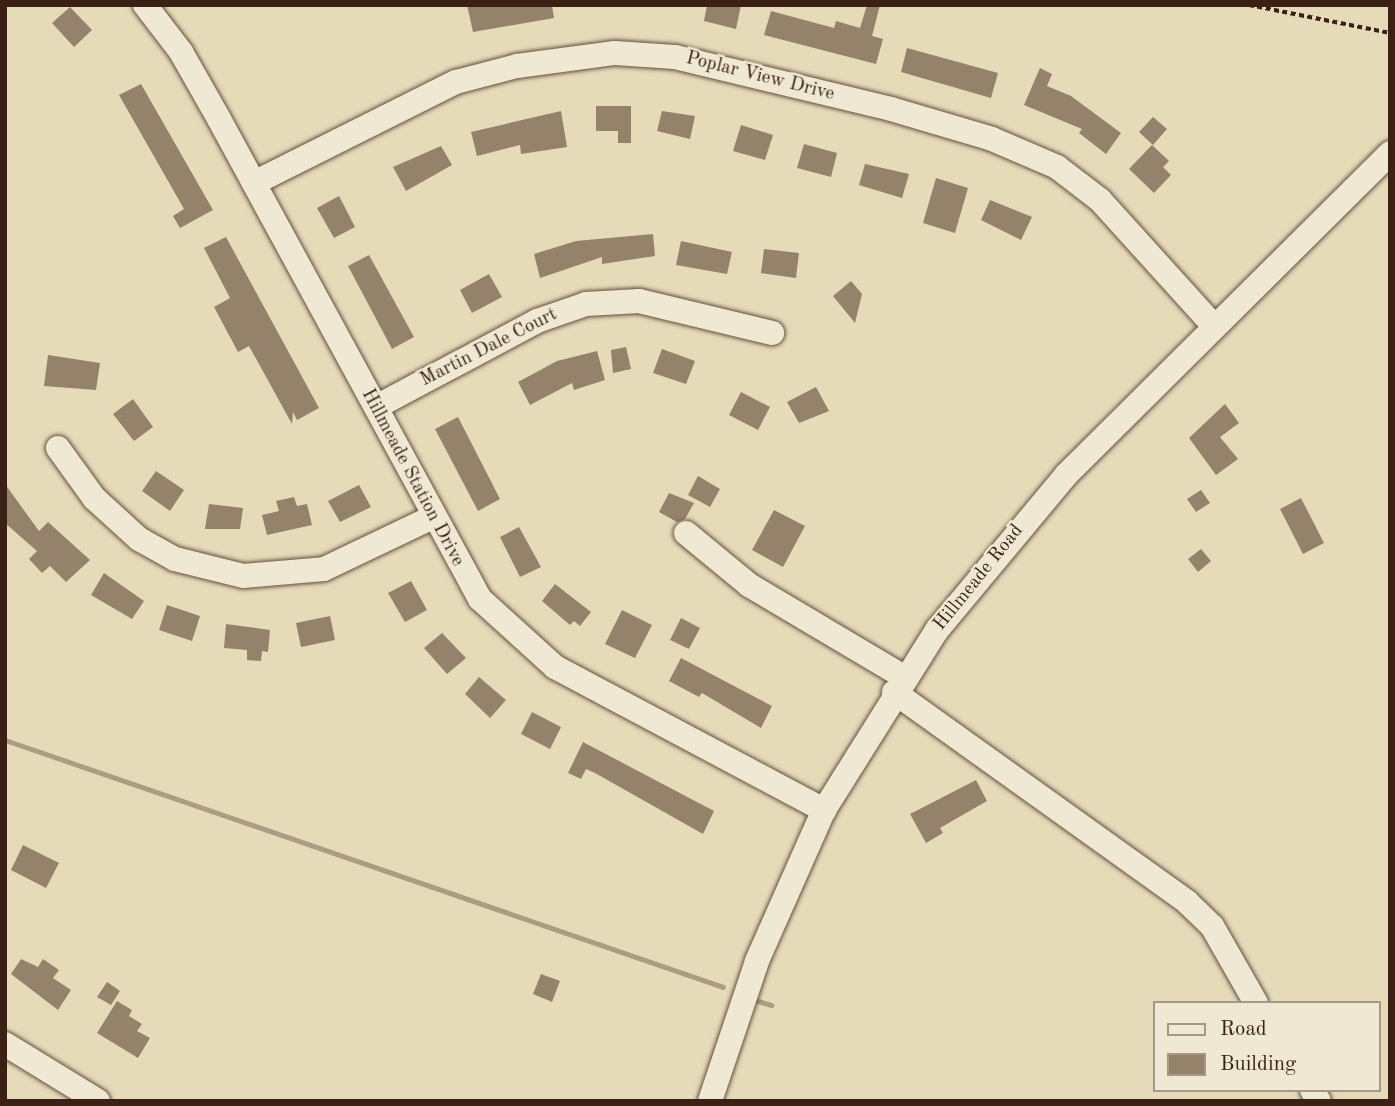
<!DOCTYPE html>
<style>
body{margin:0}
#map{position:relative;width:1395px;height:1106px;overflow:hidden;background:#e6dbb9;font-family:"Old Standard TT",serif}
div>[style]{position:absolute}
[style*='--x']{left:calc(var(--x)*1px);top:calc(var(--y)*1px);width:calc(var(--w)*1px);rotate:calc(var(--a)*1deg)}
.stream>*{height:5px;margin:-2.5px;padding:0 2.5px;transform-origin:2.5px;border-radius:2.5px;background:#ac9c81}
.building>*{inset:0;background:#94826a}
.path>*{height:3.5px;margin-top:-1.75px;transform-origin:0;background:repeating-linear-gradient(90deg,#3b2114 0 5px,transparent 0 8.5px)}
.roads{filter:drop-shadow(0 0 2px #66503d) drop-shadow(0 0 2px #66503d)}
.minor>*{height:24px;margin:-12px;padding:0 12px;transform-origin:12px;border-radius:12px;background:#efe8d2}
span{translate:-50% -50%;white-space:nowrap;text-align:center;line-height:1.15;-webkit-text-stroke:5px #efe8d2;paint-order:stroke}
.street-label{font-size:19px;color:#3b2114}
.frame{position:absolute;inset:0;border:7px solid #3b2114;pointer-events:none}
.legend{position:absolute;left:1153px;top:1001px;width:228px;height:91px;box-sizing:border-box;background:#efe8d2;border:2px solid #a79886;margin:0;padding:9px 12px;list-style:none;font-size:21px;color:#3b2114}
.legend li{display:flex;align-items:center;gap:14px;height:35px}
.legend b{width:35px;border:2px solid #a79886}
</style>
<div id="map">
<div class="stream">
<i style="--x:5;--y:740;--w:759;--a:18.98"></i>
<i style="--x:758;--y:1001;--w:14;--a:17"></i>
</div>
<div class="building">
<i style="clip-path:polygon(467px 5px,552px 5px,554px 18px,473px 32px)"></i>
<i style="clip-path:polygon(707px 5px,741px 5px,736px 29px,704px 21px)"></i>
<i style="clip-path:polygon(867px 5px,880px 5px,872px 36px,883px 39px,876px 64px,764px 35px,771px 11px,834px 28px,836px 21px,860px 28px)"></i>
<i style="clip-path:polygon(70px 7px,92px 30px,74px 47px,52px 23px)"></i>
<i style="clip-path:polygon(907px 48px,998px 73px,991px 98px,901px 72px)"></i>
<i style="clip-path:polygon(1040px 68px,1052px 74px,1047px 86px,1071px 96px,1121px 133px,1106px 154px,1079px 133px,1082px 129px,1024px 105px)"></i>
<i style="clip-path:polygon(141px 84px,213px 210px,180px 228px,173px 216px,184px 209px,119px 95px)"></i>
<i style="clip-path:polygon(596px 106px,631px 106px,631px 143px,618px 143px,618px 131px,596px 131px)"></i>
<i style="clip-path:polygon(561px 111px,567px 147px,521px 154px,520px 145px,477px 156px,471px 132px)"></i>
<i style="clip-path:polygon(662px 111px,695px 116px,690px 139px,657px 131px)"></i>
<i style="clip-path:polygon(1153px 117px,1167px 129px,1153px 145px,1139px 132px)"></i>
<i style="clip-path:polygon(741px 125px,773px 135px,765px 160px,733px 151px)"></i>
<i style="clip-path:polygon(804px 144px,837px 153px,831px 177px,797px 168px)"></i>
<i style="clip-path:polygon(1152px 145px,1169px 161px,1163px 167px,1171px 175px,1154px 193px,1129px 169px)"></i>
<i style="clip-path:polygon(441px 146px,452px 165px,406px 191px,393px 167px)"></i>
<i style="clip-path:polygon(865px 164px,909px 174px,902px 198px,859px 185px)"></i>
<i style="clip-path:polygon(936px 178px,968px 188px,955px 233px,923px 223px)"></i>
<i style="clip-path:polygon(339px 196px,355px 227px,334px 238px,317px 208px)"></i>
<i style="clip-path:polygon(990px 200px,1032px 217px,1021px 240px,981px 220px)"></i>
<i style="clip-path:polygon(653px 234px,655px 256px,602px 264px,602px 257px,540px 278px,534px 254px,576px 241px)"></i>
<i style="clip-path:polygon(226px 237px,319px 408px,297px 420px,293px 412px,292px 424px,249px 346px,238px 352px,214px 307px,230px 298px,204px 248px)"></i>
<i style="clip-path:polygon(681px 241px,732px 252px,727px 274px,676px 265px)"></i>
<i style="clip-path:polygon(764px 249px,799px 253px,796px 278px,761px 273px)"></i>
<i style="clip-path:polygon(369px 255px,414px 337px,392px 349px,348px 266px)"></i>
<i style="clip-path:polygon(489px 274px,502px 297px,472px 313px,460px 290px)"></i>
<i style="clip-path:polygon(851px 281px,862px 294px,855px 323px,833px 296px)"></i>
<i style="clip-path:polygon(626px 347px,631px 369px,613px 373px,611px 350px)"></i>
<i style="clip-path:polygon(662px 349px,695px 361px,686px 384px,653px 373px)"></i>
<i style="clip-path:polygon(597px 351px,605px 380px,574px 390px,572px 383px,530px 405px,518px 382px,557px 361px)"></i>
<i style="clip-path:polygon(48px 355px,100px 363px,96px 390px,44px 386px)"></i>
<i style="clip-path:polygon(816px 387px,829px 411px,799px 423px,787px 402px)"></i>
<i style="clip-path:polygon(741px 392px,770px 407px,758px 430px,729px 415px)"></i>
<i style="clip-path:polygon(133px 399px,153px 427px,134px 441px,113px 414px)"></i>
<i style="clip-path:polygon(1225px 404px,1239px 423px,1220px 437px,1238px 459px,1216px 475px,1189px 438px)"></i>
<i style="clip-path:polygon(458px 417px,500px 499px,478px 511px,435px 429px)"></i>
<i style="clip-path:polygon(156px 471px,184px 490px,170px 511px,142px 491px)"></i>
<i style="clip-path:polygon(698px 476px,720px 489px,710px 507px,688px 495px)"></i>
<i style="clip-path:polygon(5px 484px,39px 531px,48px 522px,90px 560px,66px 582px,50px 566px,42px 573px,29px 559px,37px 551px,5px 523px)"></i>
<i style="clip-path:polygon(359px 485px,371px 507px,340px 522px,328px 501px)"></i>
<i style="clip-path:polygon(1201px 490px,1210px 503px,1196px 512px,1187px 499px)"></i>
<i style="clip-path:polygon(669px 493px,694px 503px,685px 519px,677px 522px,659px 512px)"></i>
<i style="clip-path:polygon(294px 497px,297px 506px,307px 504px,312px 525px,267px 535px,262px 515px,279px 511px,276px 501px)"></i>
<i style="clip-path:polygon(1301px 498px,1324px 543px,1303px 554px,1280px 509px)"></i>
<i style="clip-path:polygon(209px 504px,243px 508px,240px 529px,205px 529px)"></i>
<i style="clip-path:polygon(774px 510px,805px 526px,783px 567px,752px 550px)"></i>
<i style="clip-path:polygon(519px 527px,541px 567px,520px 577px,500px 537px)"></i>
<i style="clip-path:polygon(1201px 549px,1211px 561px,1198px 572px,1188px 559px)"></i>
<i style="clip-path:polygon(104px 573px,144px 601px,132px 619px,91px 595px)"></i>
<i style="clip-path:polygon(411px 581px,427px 610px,405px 622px,388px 593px)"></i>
<i style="clip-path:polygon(555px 584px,591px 612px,580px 626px,574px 621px,570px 625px,542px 601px)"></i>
<i style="clip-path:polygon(167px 605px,200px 616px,192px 641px,159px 630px)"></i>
<i style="clip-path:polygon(622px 610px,652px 625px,635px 658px,605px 644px)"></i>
<i style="clip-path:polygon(330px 616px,335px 640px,301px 647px,296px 623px)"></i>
<i style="clip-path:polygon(681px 618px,700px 628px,689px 649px,670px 640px)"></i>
<i style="clip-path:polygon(226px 624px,270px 630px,268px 652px,262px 651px,261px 661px,247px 660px,247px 650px,224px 648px)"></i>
<i style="clip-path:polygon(442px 633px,466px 658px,447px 674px,424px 648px)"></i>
<i style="clip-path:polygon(681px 658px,772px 706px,761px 728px,702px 693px,699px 697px,669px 681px)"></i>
<i style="clip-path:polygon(479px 677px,506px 700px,490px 718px,465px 694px)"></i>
<i style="clip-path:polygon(532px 712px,561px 727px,550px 749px,521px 734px)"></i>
<i style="clip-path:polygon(583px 742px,714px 811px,703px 834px,595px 773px,586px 769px,581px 779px,568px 773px)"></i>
<i style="clip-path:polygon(976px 780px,987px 801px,940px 828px,943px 833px,926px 843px,910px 814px)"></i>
<i style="clip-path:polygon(23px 845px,59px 863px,46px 888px,11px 870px)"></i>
<i style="clip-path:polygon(21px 959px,38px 967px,43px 959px,59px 970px,53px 978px,71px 990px,58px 1010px,11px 974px)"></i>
<i style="clip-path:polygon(541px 974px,560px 981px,552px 1002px,533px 994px)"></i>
<i style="clip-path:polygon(107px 982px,120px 991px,111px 1005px,97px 997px)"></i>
<i style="clip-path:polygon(117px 1001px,132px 1010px,129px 1016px,142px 1024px,137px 1031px,150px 1038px,138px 1058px,97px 1033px)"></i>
</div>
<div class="path">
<i style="--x:1249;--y:5;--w:144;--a:11.2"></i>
</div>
<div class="roads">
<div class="minor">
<i style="--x:145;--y:5;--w:59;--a:52.5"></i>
<i style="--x:181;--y:52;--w:77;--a:60.4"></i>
<i style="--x:219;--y:119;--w:546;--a:61.46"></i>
<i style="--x:480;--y:599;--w:101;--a:42.2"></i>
<i style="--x:555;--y:667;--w:305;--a:28"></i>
<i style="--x:254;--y:183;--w:226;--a:-26.6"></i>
<i style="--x:456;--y:82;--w:63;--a:-14.7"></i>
<i style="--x:517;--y:66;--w:99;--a:-7.6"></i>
<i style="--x:615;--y:53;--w:60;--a:3.8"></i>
<i style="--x:675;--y:57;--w:222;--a:13.5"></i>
<i style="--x:891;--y:109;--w:105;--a:16.5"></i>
<i style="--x:992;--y:139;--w:71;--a:23.3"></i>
<i style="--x:1057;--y:167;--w:54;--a:37.5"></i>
<i style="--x:1100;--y:200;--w:170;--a:47.9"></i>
<i style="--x:376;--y:407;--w:183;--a:-28.1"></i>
<i style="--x:537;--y:321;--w:52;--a:-19.1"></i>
<i style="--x:586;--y:304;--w:53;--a:-3.2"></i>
<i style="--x:639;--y:301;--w:137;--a:13.5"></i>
<i style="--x:58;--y:448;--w:62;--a:54.2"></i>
<i style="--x:94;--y:498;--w:61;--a:42.3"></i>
<i style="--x:139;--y:539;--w:41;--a:29.1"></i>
<i style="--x:175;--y:559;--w:70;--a:14"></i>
<i style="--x:243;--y:576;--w:81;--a:-4.9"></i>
<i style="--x:324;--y:569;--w:119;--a:-25.5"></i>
<i style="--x:686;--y:533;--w:82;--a:39.5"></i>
<i style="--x:749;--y:585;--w:180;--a:30.7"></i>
<i style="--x:894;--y:692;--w:360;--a:35.6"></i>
<i style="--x:1187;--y:902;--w:35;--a:44"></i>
<i style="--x:1212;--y:926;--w:89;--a:60.3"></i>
<i style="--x:5;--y:1044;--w:109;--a:31.5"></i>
<i style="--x:1312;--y:1090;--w:13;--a:58"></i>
<i style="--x:710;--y:1101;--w:148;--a:-71.4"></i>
<i style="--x:757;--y:961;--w:165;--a:-66.1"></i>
<i style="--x:824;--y:810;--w:213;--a:-57.9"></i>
<i style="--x:937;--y:630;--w:202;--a:-50.2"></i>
<i style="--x:1066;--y:475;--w:457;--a:-44.8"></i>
</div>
</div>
<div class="street-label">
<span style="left:760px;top:77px;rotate:14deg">Poplar View Drive</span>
<span style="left:489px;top:348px;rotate:-27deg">Martin Dale Court</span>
<span style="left:412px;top:478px;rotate:62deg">Hillmeade Station Drive</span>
<span style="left:979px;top:578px;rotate:-51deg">Hillmeade Road</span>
</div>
<div class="frame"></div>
<ul class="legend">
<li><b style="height:9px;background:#efe8d2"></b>Road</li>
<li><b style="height:19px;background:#94826a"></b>Building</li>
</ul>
</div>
